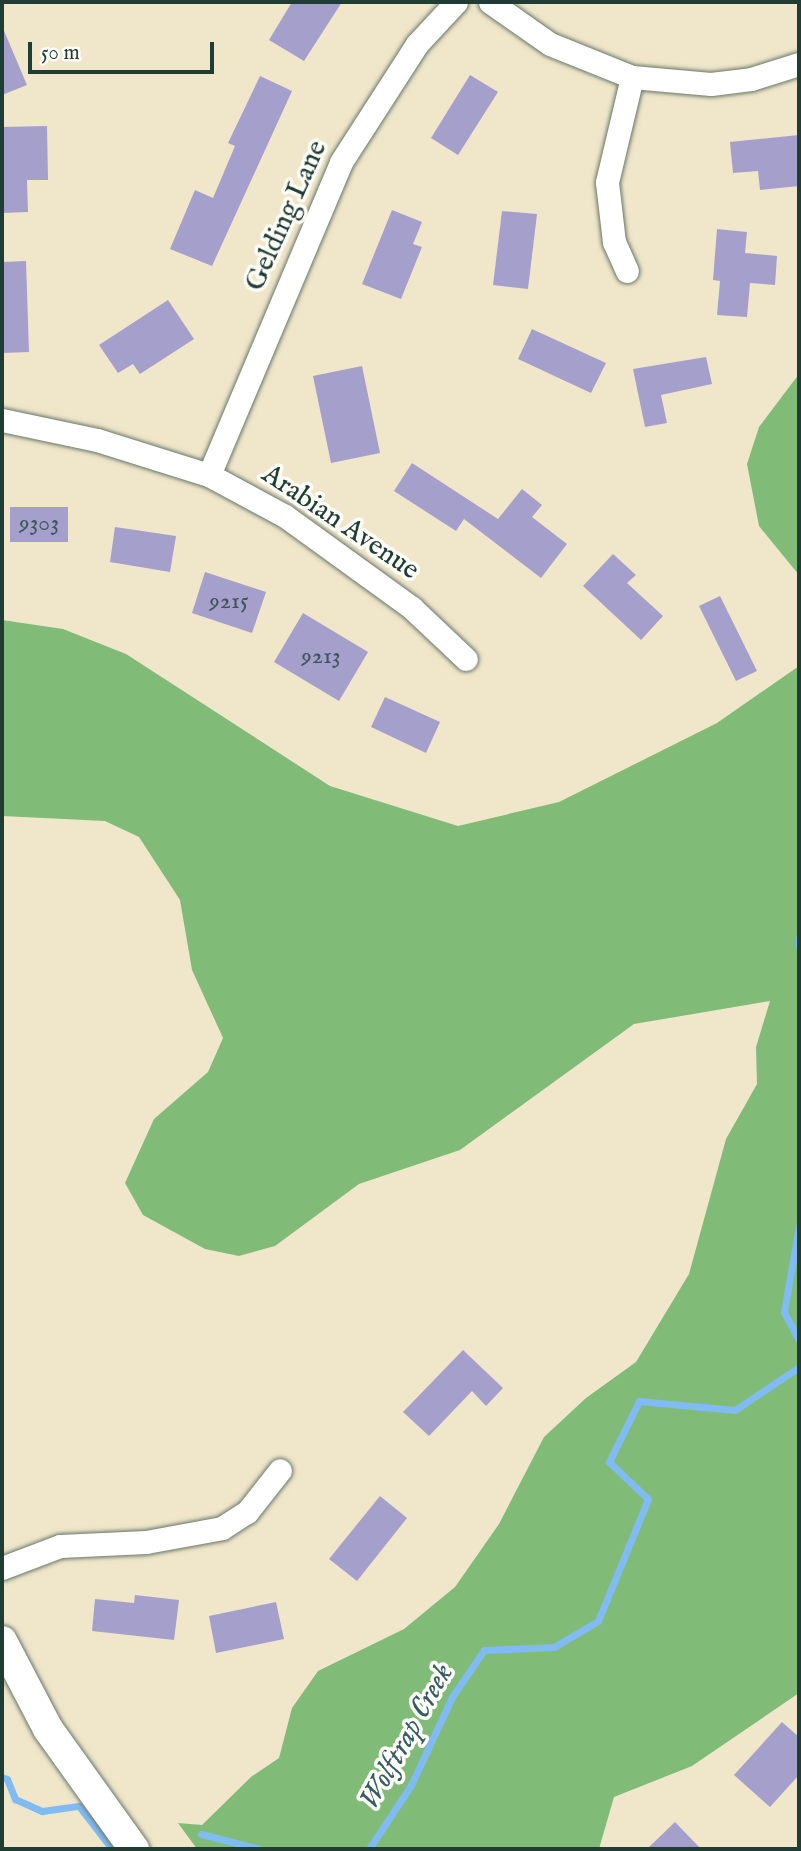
<!DOCTYPE html>
<style>
body{margin:0}
#map{position:relative;width:801px;height:1851px;overflow:hidden;background:#f0e7cb;font-family:"IM FELL English",serif}
div>[style]{position:absolute}
[style*='--x']{left:calc(var(--x)*1px);top:calc(var(--y)*1px);width:calc(var(--w)*1px);rotate:calc(var(--a)*1deg)}
.forest>*{inset:0;background:#81bb78}
.stream>*{height:7px;margin:-3.5px;padding:0 3.5px;transform-origin:3.5px;border-radius:3.5px;background:#81bbf3}
.building>*{inset:0;background:#a59fcc}
.roads{filter:drop-shadow(0 0 2px #687869) drop-shadow(0 0 2px #687869)}
.minor>*{height:23px;margin:-11.5px;padding:0 11.5px;transform-origin:11.5px;border-radius:11.5px;background:#fff}
.tertiary>*{height:30px;margin:-15px;padding:0 15px;transform-origin:15px;border-radius:15px;background:#fff}
span{translate:-50% -50%;white-space:nowrap;text-align:center;line-height:1.15;-webkit-text-stroke:7px #fdfcf7;paint-order:stroke}
.number-label{font-size:24px;color:#40565a}
.number-label span{-webkit-text-stroke-width:0}
.street-label{font-size:28px;color:#1f3d34}
.water-label{font-size:30px;color:#385c64;font-style:italic}
.frame{position:absolute;inset:0;border:4px solid #1f3d34;pointer-events:none}
.scale{position:absolute;left:28px;top:42px;width:186px;height:32px;box-sizing:border-box;border:4px solid #1f3d34;border-top:0;padding-left:9px;font-size:21px;line-height:24px;white-space:nowrap;color:#1f3d34;-webkit-text-stroke:5px #fdfcf7;paint-order:stroke}
</style>
<div id="map">
<div class="forest">
<i style="clip-path:polygon(799px 374px,799px 575px,759px 526px,747px 464px,759px 427px)"></i>
<i style="clip-path:polygon(2px 620px,63px 629px,126px 654px,330px 786px,458px 826px,559px 802px,717px 723px,799px 666px,799px 1693px,692px 1766px,614px 1797px,599px 1849px,197px 1849px,178px 1823px,202px 1825px,251px 1777px,279px 1758px,292px 1708px,318px 1671px,404px 1629px,455px 1587px,499px 1524px,544px 1437px,586px 1398px,636px 1362px,689px 1274px,726px 1139px,757px 1084px,756px 1047px,770px 1001px,634px 1024px,460px 1150px,359px 1184px,275px 1246px,239px 1256px,205px 1249px,143px 1215px,125px 1183px,154px 1119px,208px 1072px,223px 1038px,192px 970px,180px 900px,139px 837px,105px 821px,2px 816px)"></i>
</div>
<div class="stream">
<i style="--x:799;--y:938;--w:8;--a:90"></i>
<i style="--x:799;--y:1226;--w:87;--a:99.9"></i>
<i style="--x:784;--y:1312;--w:32;--a:62"></i>
<i style="--x:2;--y:1777;--w:5;--a:22"></i>
<i style="--x:7;--y:1779;--w:22;--a:68"></i>
<i style="--x:15;--y:1799;--w:30;--a:24"></i>
<i style="--x:42;--y:1811;--w:37;--a:-8"></i>
<i style="--x:79;--y:1806;--w:54;--a:52.5"></i>
<i style="--x:201;--y:1834;--w:61;--a:14.3"></i>
<i style="--x:369;--y:1849;--w:77;--a:-56.7"></i>
<i style="--x:411;--y:1785;--w:97;--a:-65"></i>
<i style="--x:452;--y:1697;--w:57;--a:-55.8"></i>
<i style="--x:484;--y:1650;--w:70;--a:-2.5"></i>
<i style="--x:554;--y:1647;--w:51;--a:-30.6"></i>
<i style="--x:598;--y:1621;--w:132;--a:-67.7"></i>
<i style="--x:648;--y:1499;--w:54;--a:-136.5"></i>
<i style="--x:609;--y:1462;--w:68;--a:-63.8"></i>
<i style="--x:639;--y:1401;--w:96;--a:5.4"></i>
<i style="--x:735;--y:1410;--w:77;--a:-33.9"></i>
</div>
<div class="building">
<i style="clip-path:polygon(292px 2px,342px 2px,304px 61px,269px 40px)"></i>
<i style="clip-path:polygon(2px 26px,27px 85px,2px 95px)"></i>
<i style="clip-path:polygon(470px 75px,498px 92px,458px 155px,431px 138px)"></i>
<i style="clip-path:polygon(260px 76px,292px 91px,212px 266px,170px 249px,195px 190px,213px 198px,235px 146px,228px 143px)"></i>
<i style="clip-path:polygon(47px 126px,48px 180px,27px 180px,28px 212px,2px 213px,2px 127px)"></i>
<i style="clip-path:polygon(799px 135px,799px 186px,760px 190px,758px 171px,733px 173px,730px 142px)"></i>
<i style="clip-path:polygon(392px 210px,422px 222px,413px 244px,422px 247px,401px 299px,362px 284px)"></i>
<i style="clip-path:polygon(502px 211px,537px 214px,528px 289px,493px 285px)"></i>
<i style="clip-path:polygon(717px 229px,747px 232px,745px 253px,777px 256px,775px 285px,750px 283px,747px 317px,717px 315px,720px 281px,713px 280px)"></i>
<i style="clip-path:polygon(26px 261px,29px 352px,2px 353px,2px 262px)"></i>
<i style="clip-path:polygon(168px 300px,194px 339px,140px 374px,133px 364px,118px 373px,99px 345px)"></i>
<i style="clip-path:polygon(532px 329px,606px 363px,591px 393px,518px 359px)"></i>
<i style="clip-path:polygon(706px 357px,712px 384px,661px 395px,667px 423px,645px 427px,633px 369px)"></i>
<i style="clip-path:polygon(362px 366px,380px 453px,331px 463px,313px 376px)"></i>
<i style="clip-path:polygon(412px 463px,498px 519px,522px 489px,542px 505px,532px 517px,567px 544px,541px 578px,464px 519px,456px 531px,394px 491px)"></i>
<i style="clip-path:polygon(10px 507px,68px 507px,68px 542px,10px 542px)"></i>
<i style="clip-path:polygon(115px 527px,176px 536px,170px 572px,110px 562px)"></i>
<i style="clip-path:polygon(613px 554px,636px 575px,627px 583px,663px 616px,641px 640px,583px 586px)"></i>
<i style="clip-path:polygon(205px 572px,266px 592px,252px 633px,192px 613px)"></i>
<i style="clip-path:polygon(720px 596px,757px 671px,736px 681px,699px 606px)"></i>
<i style="clip-path:polygon(303px 613px,368px 652px,339px 701px,274px 662px)"></i>
<i style="clip-path:polygon(385px 697px,440px 722px,426px 753px,371px 727px)"></i>
<i style="clip-path:polygon(463px 1350px,503px 1388px,486px 1406px,472px 1391px,429px 1436px,403px 1412px)"></i>
<i style="clip-path:polygon(380px 1496px,407px 1518px,357px 1581px,329px 1559px)"></i>
<i style="clip-path:polygon(135px 1595px,179px 1600px,174px 1640px,92px 1631px,95px 1599px,134px 1603px)"></i>
<i style="clip-path:polygon(276px 1602px,284px 1639px,216px 1653px,209px 1616px)"></i>
<i style="clip-path:polygon(782px 1722px,799px 1737px,799px 1775px,770px 1807px,734px 1775px)"></i>
<i style="clip-path:polygon(675px 1822px,701px 1849px,647px 1849px)"></i>
</div>
<div class="roads">
<div class="minor">
<i style="--x:490;--y:2;--w:73;--a:35"></i>
<i style="--x:550;--y:44;--w:88;--a:21.9"></i>
<i style="--x:632;--y:77;--w:79;--a:5.1"></i>
<i style="--x:711;--y:84;--w:40;--a:-7.1"></i>
<i style="--x:751;--y:79;--w:50;--a:-17.4"></i>
<i style="--x:627;--y:271;--w:32;--a:-114"></i>
<i style="--x:614;--y:242;--w:60;--a:-96.7"></i>
<i style="--x:607;--y:182;--w:108;--a:-76.6"></i>
<i style="--x:2;--y:420;--w:97;--a:11.9"></i>
<i style="--x:97;--y:440;--w:117;--a:17.4"></i>
<i style="--x:209;--y:475;--w:86;--a:28.3"></i>
<i style="--x:285;--y:516;--w:157;--a:35.9"></i>
<i style="--x:412;--y:608;--w:74;--a:43.4"></i>
<i style="--x:209;--y:475;--w:340;--a:-67.1"></i>
<i style="--x:341;--y:162;--w:140;--a:-57.2"></i>
<i style="--x:417;--y:44;--w:57;--a:-47.1"></i>
<i style="--x:2;--y:1568;--w:62;--a:-20.8"></i>
<i style="--x:60;--y:1546;--w:86;--a:-2.7"></i>
<i style="--x:146;--y:1542;--w:77;--a:-10.4"></i>
<i style="--x:222;--y:1528;--w:30;--a:-33"></i>
<i style="--x:247;--y:1512;--w:53;--a:-51.8"></i>
</div>
<div class="tertiary">
<i style="--x:2;--y:1641;--w:99;--a:62.4"></i>
<i style="--x:48;--y:1729;--w:148;--a:54.4"></i>
</div>
</div>
<div class="number-label">
<span style="left:39px;top:524px">9303</span>
<span style="left:229px;top:602px">9215</span>
<span style="left:321px;top:657px">9213</span>
</div>
<div class="street-label">
<span style="left:287px;top:216px;rotate:-66deg">Gelding Lane</span>
<span style="left:340px;top:523px;rotate:34deg">Arabian Avenue</span>
</div>
<div class="water-label">
<span style="left:407px;top:1737px;rotate:-61deg">Wolftrap Creek</span>
</div>
<div class="frame"></div>
<div class="scale">50 m</div>
</div>
